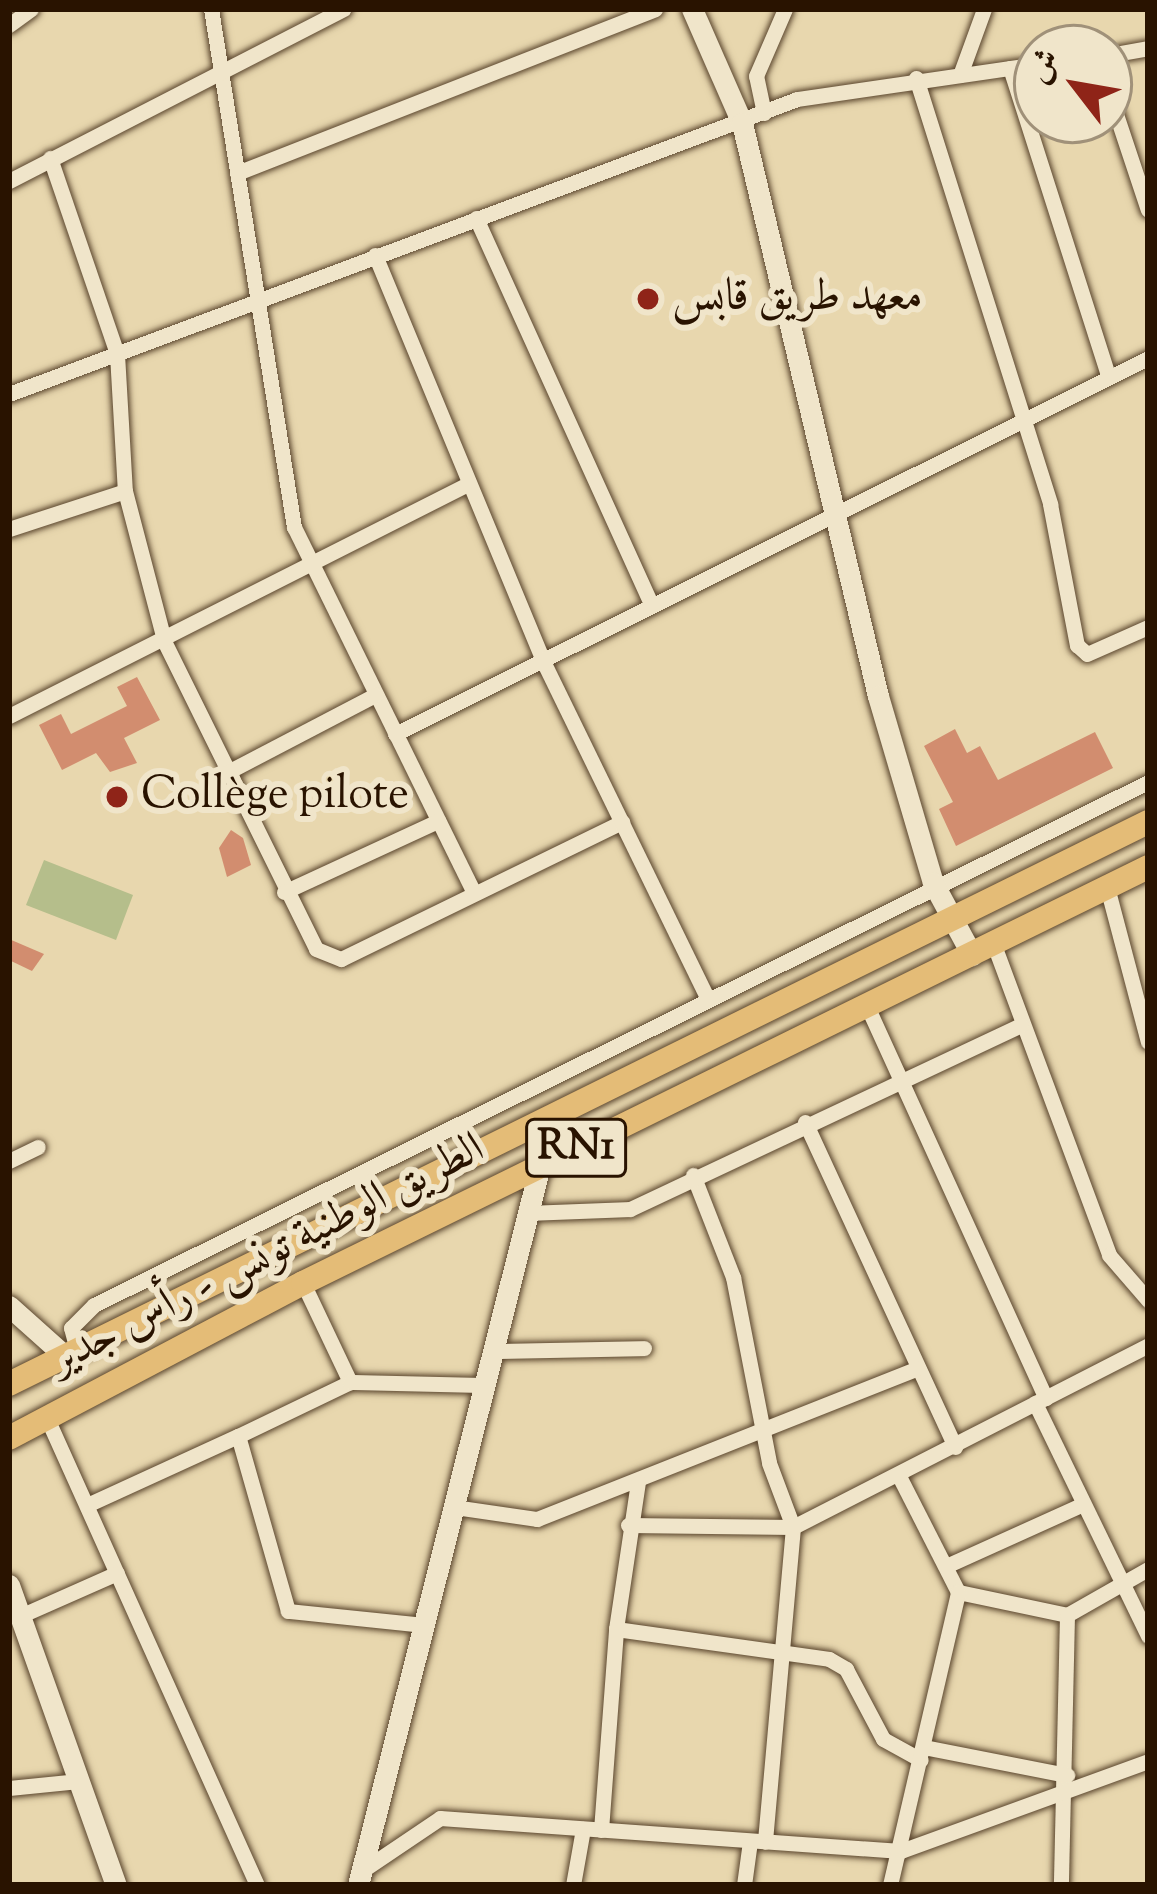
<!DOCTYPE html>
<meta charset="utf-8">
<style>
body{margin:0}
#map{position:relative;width:1157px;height:1894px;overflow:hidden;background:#e8d7ae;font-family:"Sorts Mill Goudy",Amiri,serif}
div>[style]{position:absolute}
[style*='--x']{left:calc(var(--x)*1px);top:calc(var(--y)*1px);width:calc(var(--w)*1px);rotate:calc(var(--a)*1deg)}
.green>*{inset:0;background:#b5be8b}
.building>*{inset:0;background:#d28d6f}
.roads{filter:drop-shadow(0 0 3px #59442c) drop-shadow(0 0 3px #59442c)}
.street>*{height:15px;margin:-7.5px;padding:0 7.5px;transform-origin:7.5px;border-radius:7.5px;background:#f0e5ca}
.secondary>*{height:21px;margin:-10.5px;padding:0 10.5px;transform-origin:10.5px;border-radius:10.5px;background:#f0e5ca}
.primary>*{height:24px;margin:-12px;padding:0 12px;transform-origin:12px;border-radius:12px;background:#e4bc77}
.dots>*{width:33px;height:33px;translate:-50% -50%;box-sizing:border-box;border:6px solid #f0e5ca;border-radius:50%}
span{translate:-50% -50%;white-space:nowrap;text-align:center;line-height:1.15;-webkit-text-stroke:12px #f0e5ca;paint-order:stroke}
.shield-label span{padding:3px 9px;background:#f0e5ca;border:3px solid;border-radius:9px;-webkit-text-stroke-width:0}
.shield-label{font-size:42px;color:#291300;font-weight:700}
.poi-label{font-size:45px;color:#291300}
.left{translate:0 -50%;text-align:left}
.street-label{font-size:45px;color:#291300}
.frame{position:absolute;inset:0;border:12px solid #291300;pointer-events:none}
.north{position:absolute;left:1013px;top:24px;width:120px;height:120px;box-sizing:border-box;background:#f0e5ca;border:3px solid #a09179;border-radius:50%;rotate:301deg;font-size:33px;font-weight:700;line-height:48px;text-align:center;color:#291300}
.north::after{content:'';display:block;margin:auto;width:42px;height:54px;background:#8f2418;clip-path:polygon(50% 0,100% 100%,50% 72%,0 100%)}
</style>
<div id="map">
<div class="green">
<i style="clip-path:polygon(44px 860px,133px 895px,116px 940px,26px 905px)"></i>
</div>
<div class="building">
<i style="clip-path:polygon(137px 677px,160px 720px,124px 738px,137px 763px,110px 772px,96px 753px,62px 770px,39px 725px,61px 714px,71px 734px,127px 706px,117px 687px)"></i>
<i style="clip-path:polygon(955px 729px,967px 753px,980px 746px,998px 780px,1095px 732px,1113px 768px,956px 846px,939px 809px,953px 802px,924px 746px)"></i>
<i style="clip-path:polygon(231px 830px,243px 838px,251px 865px,227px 877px,219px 848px)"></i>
<i style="clip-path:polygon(9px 939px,44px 954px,32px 971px,9px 960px)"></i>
</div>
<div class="roads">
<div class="street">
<i style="--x:211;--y:9;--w:525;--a:80.9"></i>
<i style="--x:294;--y:527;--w:405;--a:63.8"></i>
<i style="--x:9;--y:25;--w:27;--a:-36"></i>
<i style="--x:1109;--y:55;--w:40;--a:-10"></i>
<i style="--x:1010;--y:68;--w:323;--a:72.3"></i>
<i style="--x:960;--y:75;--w:70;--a:-70"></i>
<i style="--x:916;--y:78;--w:447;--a:72.5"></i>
<i style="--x:1050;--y:504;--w:144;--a:79.2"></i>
<i style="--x:1077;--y:645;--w:13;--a:42"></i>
<i style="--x:1087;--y:654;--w:67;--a:-23.9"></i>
<i style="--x:1109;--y:93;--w:123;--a:71.6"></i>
<i style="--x:764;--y:113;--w:38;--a:-102"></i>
<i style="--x:756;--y:76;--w:73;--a:-66.6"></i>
<i style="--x:50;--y:158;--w:207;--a:71.1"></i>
<i style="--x:117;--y:354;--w:137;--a:86.7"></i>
<i style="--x:125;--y:491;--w:157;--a:75.3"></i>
<i style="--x:165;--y:643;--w:341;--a:63.7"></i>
<i style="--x:316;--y:949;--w:27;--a:22"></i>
<i style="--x:341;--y:959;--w:313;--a:-26"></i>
<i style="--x:237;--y:173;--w:449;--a:-21.4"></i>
<i style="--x:9;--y:181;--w:376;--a:-27.2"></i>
<i style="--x:476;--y:218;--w:424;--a:65.6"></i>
<i style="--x:375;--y:255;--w:437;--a:67.5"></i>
<i style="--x:542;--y:659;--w:378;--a:64"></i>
<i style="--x:9;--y:394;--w:841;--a:-20.52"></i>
<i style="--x:797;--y:99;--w:243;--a:-8.3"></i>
<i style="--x:9;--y:529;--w:122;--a:-18.1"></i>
<i style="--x:9;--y:716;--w:510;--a:-26.82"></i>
<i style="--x:395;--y:734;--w:842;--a:-26.53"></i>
<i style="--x:226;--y:773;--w:168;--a:-27.6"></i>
<i style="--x:1107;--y:887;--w:160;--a:75.2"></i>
<i style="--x:284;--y:892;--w:170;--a:-24.8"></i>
<i style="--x:994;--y:945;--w:331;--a:69.6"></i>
<i style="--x:1109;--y:1255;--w:60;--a:49.1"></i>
<i style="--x:867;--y:1006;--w:431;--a:65.5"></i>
<i style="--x:805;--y:1122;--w:358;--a:65.2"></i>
<i style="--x:9;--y:1161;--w:32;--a:-26"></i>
<i style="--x:693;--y:1175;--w:110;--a:68.6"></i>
<i style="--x:733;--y:1277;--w:189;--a:79"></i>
<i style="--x:769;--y:1463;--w:68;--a:69.4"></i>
<i style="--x:793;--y:1527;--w:316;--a:95.1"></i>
<i style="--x:528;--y:1213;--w:102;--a:-2.2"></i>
<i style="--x:630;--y:1209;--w:432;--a:-25.2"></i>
<i style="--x:303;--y:1283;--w:110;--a:64.6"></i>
<i style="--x:77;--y:1350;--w:23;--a:-105"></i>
<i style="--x:71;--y:1328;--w:33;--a:-45"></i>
<i style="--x:94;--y:1305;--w:1177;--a:-26.39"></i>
<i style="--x:493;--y:1351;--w:151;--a:-1.1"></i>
<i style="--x:1035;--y:1403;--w:259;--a:64.1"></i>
<i style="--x:46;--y:1416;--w:514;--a:65.78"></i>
<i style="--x:900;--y:1478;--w:128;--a:63"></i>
<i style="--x:958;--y:1592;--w:111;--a:11.9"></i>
<i style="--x:1067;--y:1615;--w:270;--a:91.3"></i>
<i style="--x:87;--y:1505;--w:166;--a:-24.6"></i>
<i style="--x:454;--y:1507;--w:84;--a:8.2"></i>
<i style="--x:537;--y:1519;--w:410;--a:-21.6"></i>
<i style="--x:628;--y:1525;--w:165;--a:0.7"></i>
<i style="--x:793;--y:1527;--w:399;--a:-27.1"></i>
<i style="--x:946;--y:1566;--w:150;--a:-24.3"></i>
<i style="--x:1067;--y:1615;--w:93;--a:-29.6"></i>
<i style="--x:20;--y:1616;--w:106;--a:-23.9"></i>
<i style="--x:424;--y:1625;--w:137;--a:-174.1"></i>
<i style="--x:288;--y:1611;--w:182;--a:-105.9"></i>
<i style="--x:238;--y:1436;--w:124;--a:-25.7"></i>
<i style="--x:350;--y:1382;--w:135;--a:1.3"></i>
<i style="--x:616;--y:1629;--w:215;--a:8"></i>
<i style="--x:829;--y:1659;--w:20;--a:30"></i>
<i style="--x:846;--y:1669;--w:79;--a:62.1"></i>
<i style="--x:883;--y:1739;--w:43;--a:28.9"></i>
<i style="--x:924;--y:1747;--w:146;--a:11.1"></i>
<i style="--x:9;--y:1788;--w:70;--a:-5.7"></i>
<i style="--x:601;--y:1830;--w:202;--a:-85.7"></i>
<i style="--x:616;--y:1629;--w:149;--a:-81.5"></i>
<i style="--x:363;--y:1870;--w:93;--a:-34"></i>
<i style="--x:440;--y:1818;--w:462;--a:4.1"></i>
<i style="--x:901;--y:1851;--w:263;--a:-20"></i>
<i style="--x:573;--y:1885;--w:57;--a:-79.9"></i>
<i style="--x:744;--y:1885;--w:44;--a:-82.2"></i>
<i style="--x:890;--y:1885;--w:301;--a:-76.9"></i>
</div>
<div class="secondary">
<i style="--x:692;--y:9;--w:124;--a:66.3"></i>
<i style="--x:742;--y:123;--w:589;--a:76.65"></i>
<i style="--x:878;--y:696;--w:195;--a:73.6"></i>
<i style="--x:933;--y:883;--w:82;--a:61.6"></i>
<i style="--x:9;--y:1306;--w:75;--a:41.8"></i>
<i style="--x:9;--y:1585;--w:319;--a:70.4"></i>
<i style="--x:358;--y:1885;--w:742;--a:-75.8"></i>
</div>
<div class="primary">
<i style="--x:9;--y:1384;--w:1270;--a:-26.26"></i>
<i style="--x:9;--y:1438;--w:332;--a:-27.8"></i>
<i style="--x:303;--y:1283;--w:942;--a:-26.21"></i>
</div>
</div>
<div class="dots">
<i style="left:648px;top:299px;background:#8f2418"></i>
<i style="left:117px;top:797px;background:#8f2418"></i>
</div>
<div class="shield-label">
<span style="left:576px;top:1148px">RN1</span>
</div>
<div class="poi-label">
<span class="left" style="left:672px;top:299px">معهد طريق قابس</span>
<span class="left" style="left:141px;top:797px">Collège pilote</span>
</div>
<div class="street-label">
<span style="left:268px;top:1256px;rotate:-27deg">الطريق الوطنية تونس - رأس جدير</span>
</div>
<div class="frame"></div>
<div class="north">ش</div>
</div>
